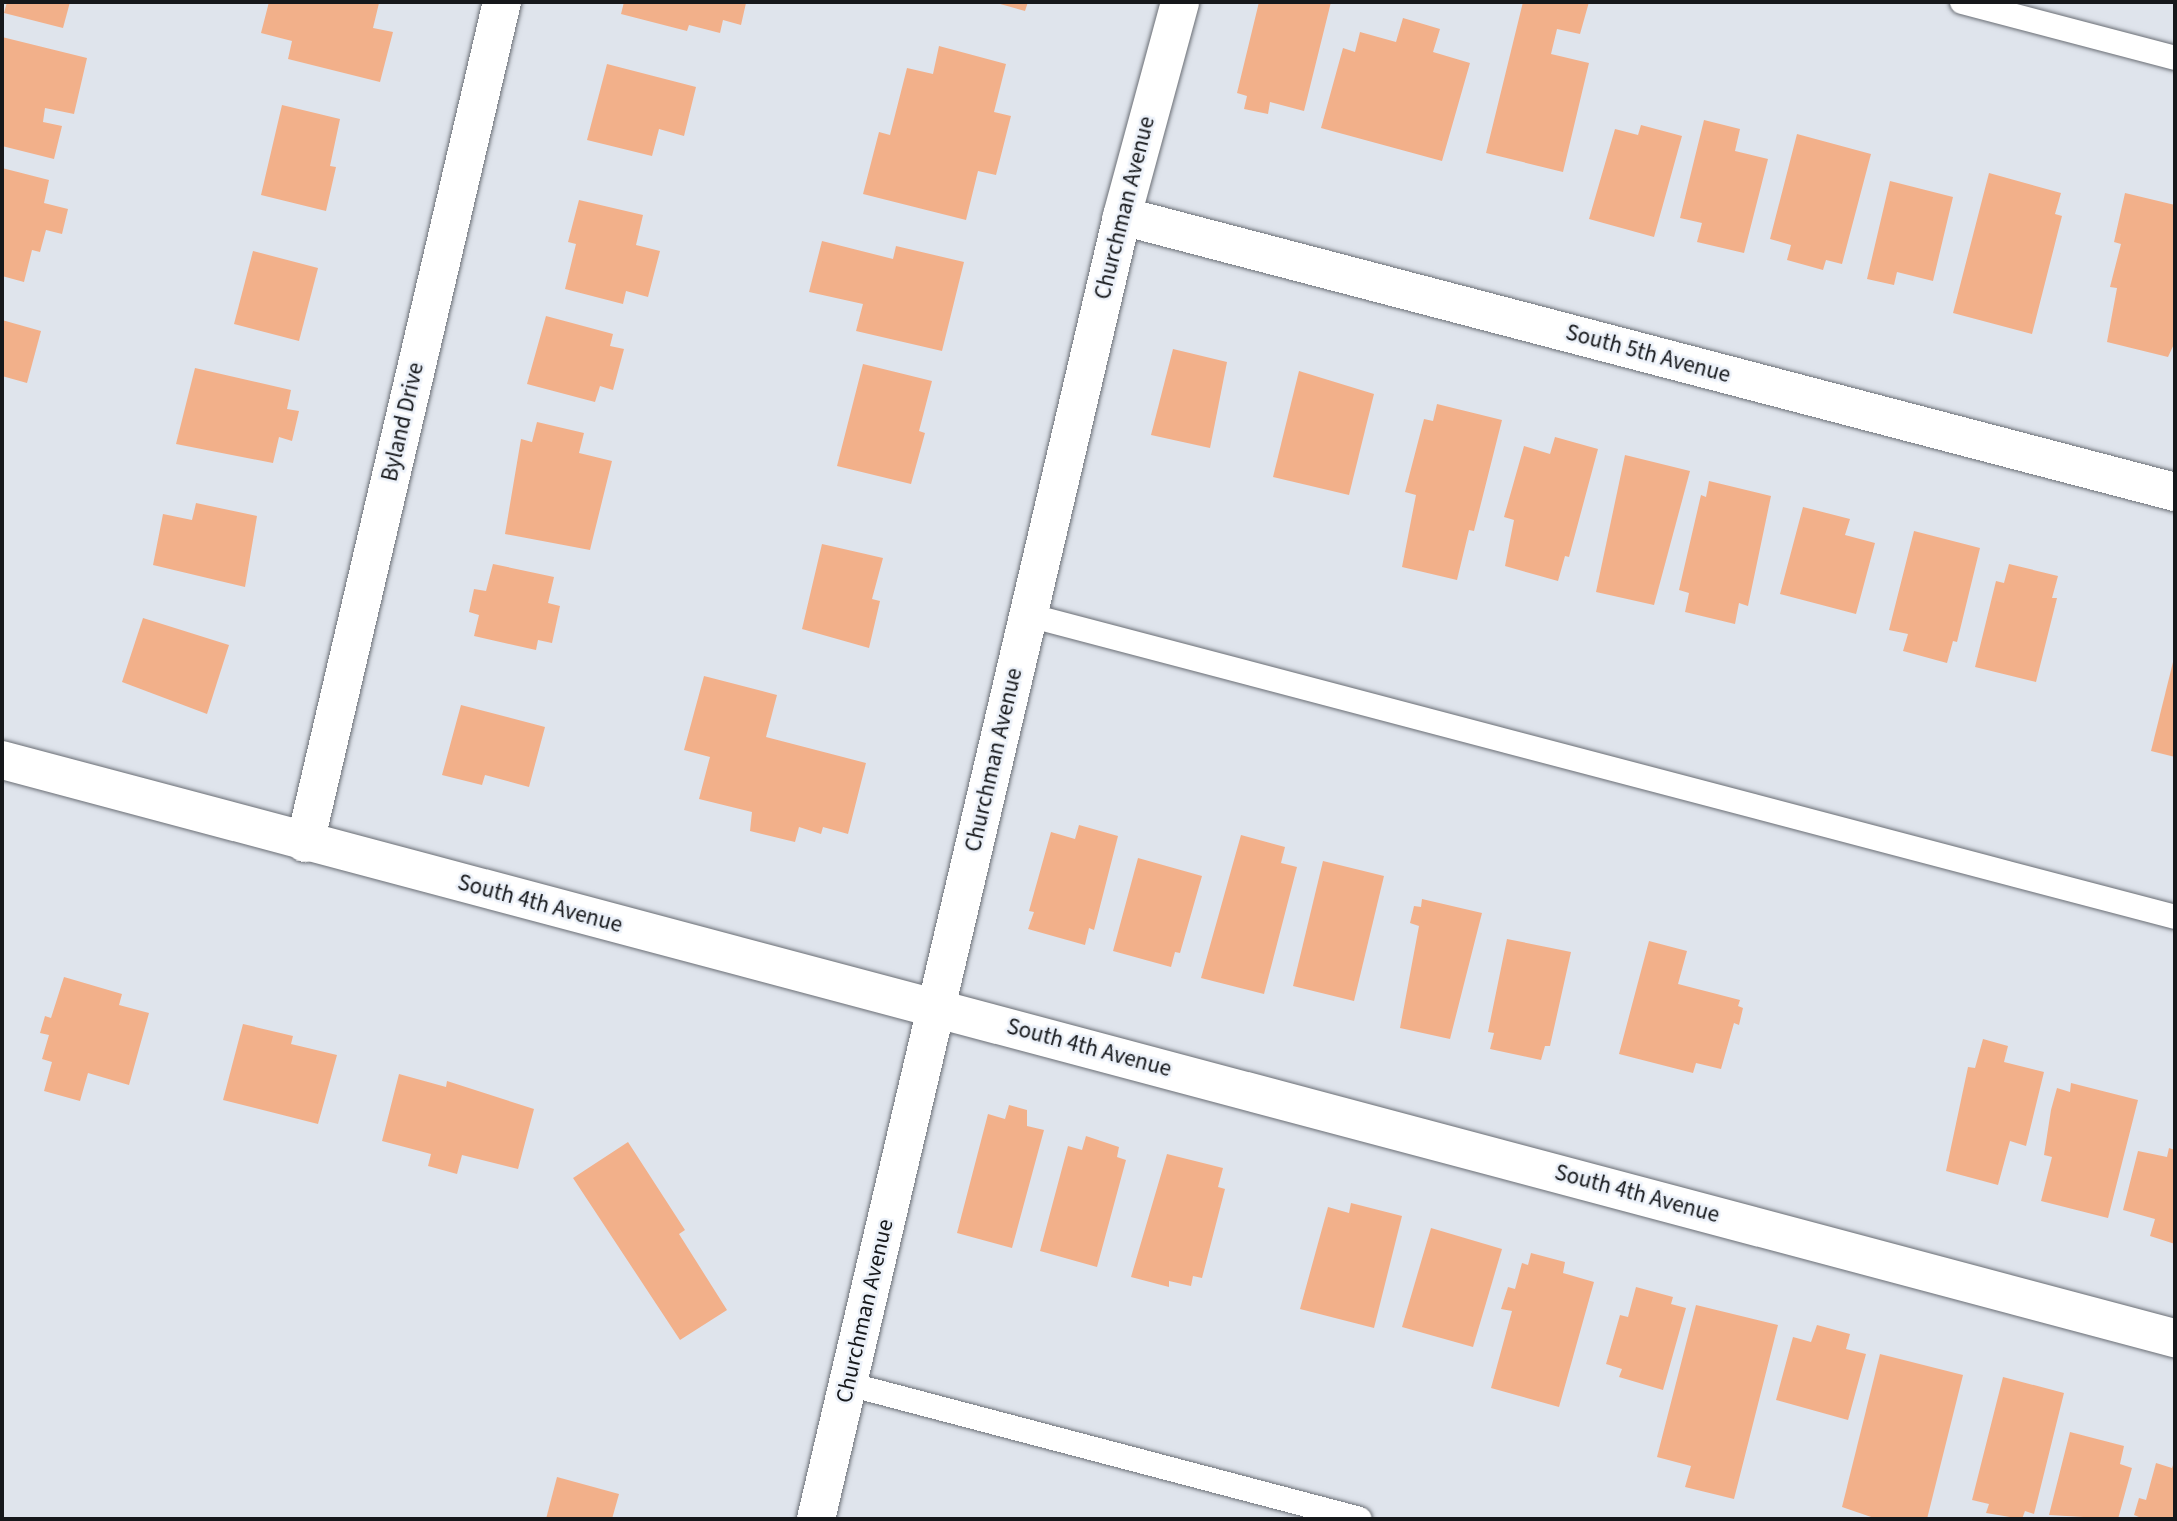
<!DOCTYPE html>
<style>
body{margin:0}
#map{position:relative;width:2177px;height:1521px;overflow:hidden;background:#dfe4ec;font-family:"Source Sans 3",sans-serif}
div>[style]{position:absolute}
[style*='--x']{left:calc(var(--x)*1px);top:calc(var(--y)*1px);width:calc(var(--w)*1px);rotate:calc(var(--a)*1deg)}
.building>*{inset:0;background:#f2b08a}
.roads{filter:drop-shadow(0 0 2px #6a6e75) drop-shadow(0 0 2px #6a6e75)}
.lane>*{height:24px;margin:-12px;padding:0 12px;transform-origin:12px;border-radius:12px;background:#fff}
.street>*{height:38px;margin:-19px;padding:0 19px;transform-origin:19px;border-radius:19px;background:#fff}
.secondary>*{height:38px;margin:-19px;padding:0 19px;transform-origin:19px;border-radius:19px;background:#fff}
span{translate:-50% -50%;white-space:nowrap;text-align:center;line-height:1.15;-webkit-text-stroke:5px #ecf1f9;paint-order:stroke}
.street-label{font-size:23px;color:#16181b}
.frame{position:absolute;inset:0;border:4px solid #16181b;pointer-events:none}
</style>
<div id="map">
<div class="building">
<i style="clip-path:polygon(7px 2px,70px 2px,63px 28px,4px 13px)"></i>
<i style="clip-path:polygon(269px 2px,379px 3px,373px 28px,393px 32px,380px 82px,288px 59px,292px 41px,261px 33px)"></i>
<i style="clip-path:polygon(624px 2px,740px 2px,746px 3px,741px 25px,723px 20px,720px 33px,689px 25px,687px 31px,621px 14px)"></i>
<i style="clip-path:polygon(993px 2px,1028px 2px,1025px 11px)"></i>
<i style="clip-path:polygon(1259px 2px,1331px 2px,1304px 111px,1270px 102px,1268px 114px,1244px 109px,1247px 96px,1237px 93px)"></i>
<i style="clip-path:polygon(1523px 2px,1589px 2px,1580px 34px,1557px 29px,1551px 54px,1589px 63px,1563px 172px,1486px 153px)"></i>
<i style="clip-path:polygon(1403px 18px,1440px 29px,1433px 52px,1470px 63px,1442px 161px,1321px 128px,1343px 48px,1355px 52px,1360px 32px,1396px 42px)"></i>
<i style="clip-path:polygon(2px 37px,87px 58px,74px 114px,45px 108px,43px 122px,62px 126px,54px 159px,2px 146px)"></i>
<i style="clip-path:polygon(939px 46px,1006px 64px,994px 112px,1011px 116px,996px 175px,978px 171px,966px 220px,863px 194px,879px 132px,890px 135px,907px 68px,933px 74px)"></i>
<i style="clip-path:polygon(607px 64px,696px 87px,684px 136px,659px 129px,652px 156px,587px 140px)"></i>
<i style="clip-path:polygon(282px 105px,340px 119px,330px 166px,336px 167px,326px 211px,261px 195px)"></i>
<i style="clip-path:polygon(1704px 120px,1740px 129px,1735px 151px,1768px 159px,1744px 253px,1697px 242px,1702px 223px,1680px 218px)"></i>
<i style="clip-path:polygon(1641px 125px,1682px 136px,1654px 237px,1589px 219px,1615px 129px,1638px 135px)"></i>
<i style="clip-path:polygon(1797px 134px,1871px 154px,1842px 264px,1826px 260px,1823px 270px,1787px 260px,1791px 245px,1770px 239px)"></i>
<i style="clip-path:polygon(2px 168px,49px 180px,44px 203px,68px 209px,62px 234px,46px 230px,40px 252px,32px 250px,24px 282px,2px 276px)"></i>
<i style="clip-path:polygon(1989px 173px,2061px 193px,2055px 214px,2062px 216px,2032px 334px,1953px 313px)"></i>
<i style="clip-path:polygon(1890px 181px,1953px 197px,1933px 281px,1897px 272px,1894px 285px,1867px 279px)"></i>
<i style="clip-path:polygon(2125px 193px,2175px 205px,2175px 342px,2168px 357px,2107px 342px,2117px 288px,2110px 287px,2121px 244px,2114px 242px)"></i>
<i style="clip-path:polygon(579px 200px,643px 215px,636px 245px,660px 251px,648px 297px,626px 291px,623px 304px,565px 289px,576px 244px,568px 242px)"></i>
<i style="clip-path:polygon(822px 241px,893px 259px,896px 246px,964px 262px,942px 351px,856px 331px,863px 304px,809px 292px)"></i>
<i style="clip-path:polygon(253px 251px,318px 268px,299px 341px,234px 324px)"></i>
<i style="clip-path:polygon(546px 316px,613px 334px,610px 346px,624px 349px,613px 390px,600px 386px,595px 402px,527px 384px)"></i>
<i style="clip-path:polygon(2px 320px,41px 331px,27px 383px,2px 376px)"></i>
<i style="clip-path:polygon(1173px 349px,1227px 362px,1210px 448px,1151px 435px)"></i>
<i style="clip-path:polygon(863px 364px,932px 381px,919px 431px,925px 433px,911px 484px,837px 466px)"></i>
<i style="clip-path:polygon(195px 368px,291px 390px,287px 409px,299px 411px,292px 441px,279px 437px,273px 463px,176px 444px)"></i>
<i style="clip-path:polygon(1299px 371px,1374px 394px,1349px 495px,1273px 477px)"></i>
<i style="clip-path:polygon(1437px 404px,1502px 420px,1474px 531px,1469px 530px,1457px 580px,1402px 567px,1416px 495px,1405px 492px,1424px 419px,1433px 421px)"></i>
<i style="clip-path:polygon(537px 422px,584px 433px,579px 453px,612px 461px,590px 550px,505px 534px,521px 439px,532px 442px)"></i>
<i style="clip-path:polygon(1555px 437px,1598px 449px,1569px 557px,1565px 556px,1558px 581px,1505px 566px,1514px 520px,1504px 517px,1524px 446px,1550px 454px)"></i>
<i style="clip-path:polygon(1625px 455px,1690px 471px,1654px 605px,1596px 592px)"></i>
<i style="clip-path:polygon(1709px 481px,1771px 496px,1748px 606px,1739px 603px,1735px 624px,1685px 612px,1689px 593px,1679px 590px,1701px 495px,1706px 497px)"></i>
<i style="clip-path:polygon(196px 503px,257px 516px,245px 587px,153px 565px,163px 514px,192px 520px)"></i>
<i style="clip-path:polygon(1803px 507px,1850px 519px,1845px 535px,1875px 543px,1856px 614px,1780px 594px)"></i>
<i style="clip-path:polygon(1914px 531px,1980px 548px,1957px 642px,1953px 641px,1947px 663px,1903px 651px,1908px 634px,1889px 630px)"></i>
<i style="clip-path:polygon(822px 544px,883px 558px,872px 599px,880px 601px,869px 648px,802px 629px)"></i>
<i style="clip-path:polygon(493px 564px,554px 577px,548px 603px,560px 606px,552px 643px,538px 640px,536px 650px,474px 636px,479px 615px,469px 612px,474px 589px,486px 591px)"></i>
<i style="clip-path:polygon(2009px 564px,2058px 576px,2052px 598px,2057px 598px,2036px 682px,1975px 667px,1996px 581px,2004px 583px)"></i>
<i style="clip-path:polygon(143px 618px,229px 645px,207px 714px,122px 682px)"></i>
<i style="clip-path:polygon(2174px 658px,2175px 658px,2175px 757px,2151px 751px)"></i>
<i style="clip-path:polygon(704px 676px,777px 695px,766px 737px,866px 763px,848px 834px,823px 827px,821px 834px,799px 827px,795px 842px,750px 831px,752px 812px,699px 799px,710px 757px,684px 750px)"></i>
<i style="clip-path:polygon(461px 705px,545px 727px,529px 787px,485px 775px,482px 785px,442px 775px)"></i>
<i style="clip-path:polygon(1079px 825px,1118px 836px,1094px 930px,1089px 928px,1085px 945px,1028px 929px,1034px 912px,1029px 911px,1051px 832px,1075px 839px)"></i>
<i style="clip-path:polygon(1241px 835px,1285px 847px,1281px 863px,1297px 867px,1264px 994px,1201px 978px)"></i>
<i style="clip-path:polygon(1138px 858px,1202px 876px,1180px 953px,1175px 952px,1171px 967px,1113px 951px)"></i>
<i style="clip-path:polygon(1323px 861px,1384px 876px,1354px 1001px,1293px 986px)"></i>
<i style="clip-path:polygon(1422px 899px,1482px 913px,1450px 1039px,1400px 1028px,1419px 926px,1410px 923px,1414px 906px,1421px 907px)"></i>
<i style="clip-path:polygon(1507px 939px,1571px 952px,1550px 1046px,1545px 1046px,1541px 1060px,1490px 1049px,1494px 1033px,1488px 1032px)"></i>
<i style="clip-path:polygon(1649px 941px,1687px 951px,1678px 984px,1740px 1000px,1738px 1006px,1743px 1008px,1739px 1025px,1734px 1023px,1721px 1069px,1696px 1063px,1693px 1073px,1619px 1054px)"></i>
<i style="clip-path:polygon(64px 977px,122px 994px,119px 1005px,149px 1013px,129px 1085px,88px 1073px,80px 1101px,44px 1091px,52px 1062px,42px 1059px,49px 1035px,40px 1033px,45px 1016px,51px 1018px)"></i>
<i style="clip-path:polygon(243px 1024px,293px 1036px,291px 1044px,337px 1055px,318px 1124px,223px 1100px)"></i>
<i style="clip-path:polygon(1983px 1039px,2008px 1046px,2004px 1062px,2044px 1072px,2026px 1146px,2010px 1141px,1998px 1185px,1946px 1171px,1968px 1067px,1975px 1068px)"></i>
<i style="clip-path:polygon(399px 1074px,446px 1087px,447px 1081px,534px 1109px,518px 1169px,462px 1155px,457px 1174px,428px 1166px,431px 1154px,382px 1141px)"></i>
<i style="clip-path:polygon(2071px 1083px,2138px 1100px,2108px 1218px,2041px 1201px,2052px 1157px,2044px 1155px,2051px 1110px,2057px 1088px,2070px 1092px)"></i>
<i style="clip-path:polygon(1009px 1105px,1027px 1110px,1027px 1126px,1044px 1130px,1012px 1248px,957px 1233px,988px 1114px,1005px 1119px)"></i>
<i style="clip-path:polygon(1086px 1136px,1119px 1147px,1117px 1157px,1126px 1160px,1097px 1267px,1040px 1251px,1068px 1146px,1082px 1150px)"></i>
<i style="clip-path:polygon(628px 1142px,685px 1230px,679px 1234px,727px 1310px,680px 1340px,573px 1178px)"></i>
<i style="clip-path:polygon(2169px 1148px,2175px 1150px,2175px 1244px,2150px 1236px,2155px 1219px,2123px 1210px,2138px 1151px,2167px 1157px)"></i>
<i style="clip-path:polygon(1167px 1154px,1223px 1168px,1218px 1187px,1225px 1189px,1202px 1278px,1193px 1276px,1191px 1286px,1169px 1281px,1169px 1287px,1131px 1277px)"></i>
<i style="clip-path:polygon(1351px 1203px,1402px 1216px,1374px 1328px,1300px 1309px,1328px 1207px,1349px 1213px)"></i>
<i style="clip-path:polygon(1431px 1228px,1502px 1249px,1473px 1347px,1402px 1327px)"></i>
<i style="clip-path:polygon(1531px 1253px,1565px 1262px,1563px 1273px,1594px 1282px,1559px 1407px,1491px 1388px,1512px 1311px,1501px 1309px,1508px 1287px,1515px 1289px,1522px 1263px,1528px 1265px)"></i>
<i style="clip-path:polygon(1636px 1287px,1673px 1297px,1671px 1304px,1686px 1308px,1663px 1390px,1619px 1377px,1622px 1369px,1606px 1364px,1620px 1315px,1628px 1317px)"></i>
<i style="clip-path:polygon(1696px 1305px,1778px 1325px,1734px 1499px,1685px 1487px,1691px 1466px,1657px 1457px)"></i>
<i style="clip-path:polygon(1817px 1325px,1850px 1334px,1846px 1349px,1866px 1354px,1848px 1420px,1776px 1400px,1793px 1337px,1811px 1342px)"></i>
<i style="clip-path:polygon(1880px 1354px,1963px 1375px,1927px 1519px,1877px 1519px,1842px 1507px)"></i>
<i style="clip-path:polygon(2003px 1377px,2064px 1393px,2034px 1514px,2025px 1511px,2022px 1519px,1986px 1513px,1989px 1504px,1972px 1500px)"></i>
<i style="clip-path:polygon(2070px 1432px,2124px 1446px,2120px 1464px,2132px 1468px,2118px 1519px,2049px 1515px)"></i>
<i style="clip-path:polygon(2175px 1459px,2175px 1519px,2144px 1519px,2134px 1515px,2139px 1498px,2146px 1500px,2156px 1463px,2172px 1468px)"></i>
<i style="clip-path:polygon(557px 1477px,619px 1494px,612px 1519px,546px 1519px)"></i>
</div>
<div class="roads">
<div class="lane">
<i style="--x:1962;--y:2;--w:220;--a:14.7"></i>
<i style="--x:1028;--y:615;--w:1186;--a:14.75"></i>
<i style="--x:848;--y:1384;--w:529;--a:14.77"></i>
</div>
<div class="street">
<i style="--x:2;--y:760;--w:2249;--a:14.9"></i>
<i style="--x:305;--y:843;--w:864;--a:-76.82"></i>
</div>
<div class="secondary">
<i style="--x:1122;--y:216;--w:1089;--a:14.69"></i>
<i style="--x:816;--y:1519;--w:1338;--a:-76.78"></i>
<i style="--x:1122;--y:216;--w:222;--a:-74.8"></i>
</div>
</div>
<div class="street-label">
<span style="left:1125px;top:208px;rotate:-76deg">Churchman Avenue</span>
<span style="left:1648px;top:354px;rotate:15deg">South 5th Avenue</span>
<span style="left:403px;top:422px;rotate:-77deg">Byland Drive</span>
<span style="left:994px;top:760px;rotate:-77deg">Churchman Avenue</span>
<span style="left:540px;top:904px;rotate:15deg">South 4th Avenue</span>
<span style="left:1089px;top:1048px;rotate:15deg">South 4th Avenue</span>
<span style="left:1637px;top:1194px;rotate:15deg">South 4th Avenue</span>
<span style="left:865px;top:1311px;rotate:-77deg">Churchman Avenue</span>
</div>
<div class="frame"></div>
</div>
